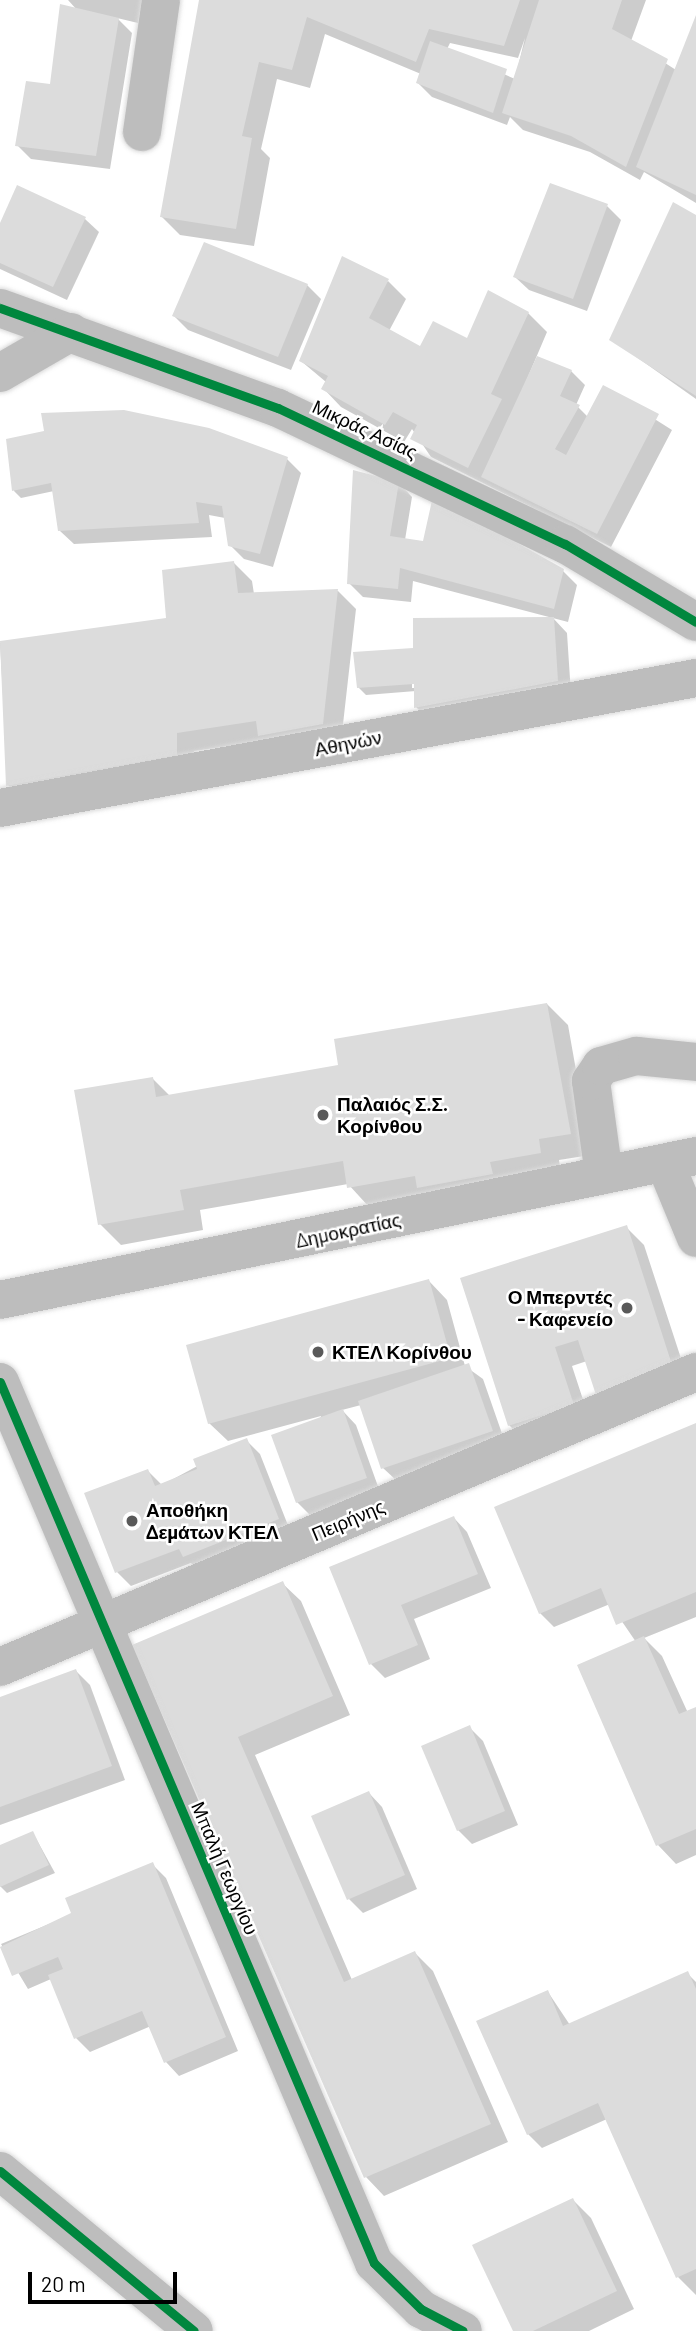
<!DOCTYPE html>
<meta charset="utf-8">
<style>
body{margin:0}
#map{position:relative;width:696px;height:2331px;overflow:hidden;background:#fff;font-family:Barlow,sans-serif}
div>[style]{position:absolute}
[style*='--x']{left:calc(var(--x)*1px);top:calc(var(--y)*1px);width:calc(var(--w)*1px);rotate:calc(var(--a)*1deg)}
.shadow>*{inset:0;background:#0003}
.building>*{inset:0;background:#dcdcdc}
.roads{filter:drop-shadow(0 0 2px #dbdbdb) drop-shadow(0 0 2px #dbdbdb)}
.minor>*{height:38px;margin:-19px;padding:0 19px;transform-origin:19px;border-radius:19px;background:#bdbdbd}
.major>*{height:38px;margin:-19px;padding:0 19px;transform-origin:19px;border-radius:19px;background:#bdbdbd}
.cycleway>*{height:9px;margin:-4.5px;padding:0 4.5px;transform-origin:4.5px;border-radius:4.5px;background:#00873e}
.dots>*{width:19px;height:19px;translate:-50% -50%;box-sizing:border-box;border:4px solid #fff;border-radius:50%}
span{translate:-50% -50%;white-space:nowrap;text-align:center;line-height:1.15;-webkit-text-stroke:5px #fff;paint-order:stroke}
.street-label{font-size:19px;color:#000}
.poi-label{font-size:19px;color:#000;font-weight:700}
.left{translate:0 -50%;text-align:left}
.right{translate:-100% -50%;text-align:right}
.scale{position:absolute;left:28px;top:2272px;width:149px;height:32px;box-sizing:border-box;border:4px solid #000;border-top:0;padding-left:9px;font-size:21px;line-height:24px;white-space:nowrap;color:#000;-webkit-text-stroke:5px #fff;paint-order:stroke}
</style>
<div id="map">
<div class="shadow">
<i style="clip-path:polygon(68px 0,142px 0,138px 23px,117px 18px,132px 33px,110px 169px,31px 159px,17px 145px,51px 86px,77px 10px)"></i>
<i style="clip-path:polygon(evenodd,202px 0,646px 0,631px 41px,676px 70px,696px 19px,696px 203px,644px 172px,640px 180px,590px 152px,523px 130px,510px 117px,507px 125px,432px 97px,418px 83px,421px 74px,325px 34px,310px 88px,277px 79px,261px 149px,270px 158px,254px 246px,180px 235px,162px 217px,202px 0,525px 38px,515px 79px,447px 49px,450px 43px,518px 58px,525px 38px)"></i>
<i style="clip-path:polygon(18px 187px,85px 219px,99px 232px,67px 300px,0 269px,0 228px)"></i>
<i style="clip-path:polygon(607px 206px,621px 220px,587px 311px,529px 290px,515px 277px)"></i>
<i style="clip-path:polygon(696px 217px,696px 399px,611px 339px)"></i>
<i style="clip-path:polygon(388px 281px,406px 299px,389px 331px,421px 348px,467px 341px,528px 313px,547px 332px,513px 412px,571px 371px,585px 385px,576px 405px,588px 417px,604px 387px,672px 430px,611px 547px,431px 457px,412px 429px,404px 442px,341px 407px,323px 388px,326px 382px,301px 361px)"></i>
<i style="clip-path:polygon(307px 285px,321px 299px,291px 370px,188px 330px,174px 316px)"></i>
<i style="clip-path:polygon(8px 440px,287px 459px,301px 473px,273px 567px,244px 559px,230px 545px,225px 518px,209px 515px,212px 537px,74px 544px,60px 531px,54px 491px,21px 498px,14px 491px)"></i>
<i style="clip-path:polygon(399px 483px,412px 497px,405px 540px,563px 571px,577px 585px,568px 622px,413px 581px,411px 602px,363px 597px,349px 583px)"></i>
<i style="clip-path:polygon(234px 563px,252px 581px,254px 594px,338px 591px,356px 609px,341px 742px,265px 741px,194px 751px,194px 773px,26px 804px,8px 785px,0 643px,168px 620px)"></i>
<i style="clip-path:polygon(evenodd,553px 618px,567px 633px,571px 694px,430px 721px,416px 707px,416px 691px,366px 695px,358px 687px,412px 650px,553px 618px,412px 655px,416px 688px,412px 688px,412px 655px)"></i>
<i style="clip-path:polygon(547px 1004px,568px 1025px,591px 1155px,559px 1160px,561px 1174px,370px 1208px,348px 1184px,200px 1210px,203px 1230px,121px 1245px,100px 1224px,152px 1078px,170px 1096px,340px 1066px)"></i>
<i style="clip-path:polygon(626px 1227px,644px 1245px,691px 1389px,587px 1361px,572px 1366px,591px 1424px,528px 1444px,509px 1425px,462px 1279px)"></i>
<i style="clip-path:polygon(429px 1281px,447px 1300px,465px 1366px,483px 1379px,506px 1445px,397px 1481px,383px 1468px,361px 1405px,342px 1410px,356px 1425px,380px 1492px,311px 1516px,297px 1502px,321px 1416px,228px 1441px,209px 1423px)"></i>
<i style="clip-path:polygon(696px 1425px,696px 1617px,644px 1638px,662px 1656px,688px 1713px,696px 1709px,696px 1855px,676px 1864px,658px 1845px,580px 1666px,636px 1642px,610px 1604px,554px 1627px,540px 1613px)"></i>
<i style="clip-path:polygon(246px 1440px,260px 1454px,291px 1533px,198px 1570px,191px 1563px,131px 1586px,117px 1572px,86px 1494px,148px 1471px,162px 1485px)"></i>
<i style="clip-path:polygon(454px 1518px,467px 1532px,491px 1588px,414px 1619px,430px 1659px,385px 1678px,371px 1664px,331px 1568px)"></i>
<i style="clip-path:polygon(282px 1583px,301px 1601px,350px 1715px,255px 1755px,352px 1980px,415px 1953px,433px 1971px,508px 2142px,384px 2196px,366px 2177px,135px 1646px)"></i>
<i style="clip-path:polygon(76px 1671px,90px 1685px,125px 1780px,0 1825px,0 1699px)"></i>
<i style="clip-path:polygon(470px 1728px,483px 1741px,518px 1825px,472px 1844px,458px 1830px)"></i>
<i style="clip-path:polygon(369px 1793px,382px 1807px,417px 1889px,363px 1913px,349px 1899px)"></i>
<i style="clip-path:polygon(33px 1833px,55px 1873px,7px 1893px,0 1886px,0 1846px)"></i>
<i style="clip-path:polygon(152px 1864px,166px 1878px,238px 2051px,179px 2076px,166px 2062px,151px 2026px,90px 2052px,76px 2038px,51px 1979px,28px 1989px,1px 1944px,73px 1914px)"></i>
<i style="clip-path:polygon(687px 1973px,696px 1982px,696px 2295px,678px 2277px,607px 2119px,542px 2148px,528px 2134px,548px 1992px,570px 2025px)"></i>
<i style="clip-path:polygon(573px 2200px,591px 2218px,634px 2309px,589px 2331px,515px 2331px)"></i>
</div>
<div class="building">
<i style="clip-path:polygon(199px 0,520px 0,504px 46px,429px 29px,416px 62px,307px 17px,292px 70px,259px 62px,242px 136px,252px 138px,236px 229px,160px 217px)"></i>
<i style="clip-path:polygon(539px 0,622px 0,612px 29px,668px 59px,626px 167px,571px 136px,502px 113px)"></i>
<i style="clip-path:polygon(60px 4px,119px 18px,96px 156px,15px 146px,26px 81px,50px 84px)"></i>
<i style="clip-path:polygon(696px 15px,696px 195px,636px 167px)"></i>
<i style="clip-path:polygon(430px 41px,507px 69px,493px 113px,416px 83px)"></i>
<i style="clip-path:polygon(550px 183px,608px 204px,573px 299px,513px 277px)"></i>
<i style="clip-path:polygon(17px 185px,86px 217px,53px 287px,0 263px,0 223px)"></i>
<i style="clip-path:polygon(673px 202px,696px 215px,696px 396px,609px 340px)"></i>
<i style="clip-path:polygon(204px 242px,308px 284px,278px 357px,172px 316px)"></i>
<i style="clip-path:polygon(342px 256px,389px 279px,369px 318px,420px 346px,433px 321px,467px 338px,488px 290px,529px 312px,491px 394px,502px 399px,468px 468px,410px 439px,417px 425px,393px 412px,385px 425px,321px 389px,328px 376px,299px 361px)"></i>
<i style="clip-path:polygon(537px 356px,572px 370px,560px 396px,580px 405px,555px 449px,566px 455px,603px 385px,659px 414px,597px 534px,481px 477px)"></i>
<i style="clip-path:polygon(124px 410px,209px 428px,288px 457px,260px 554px,228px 546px,222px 506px,196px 502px,199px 523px,58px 531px,51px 483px,12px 491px,6px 439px,44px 431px,41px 413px)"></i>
<i style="clip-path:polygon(353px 470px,399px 482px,390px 536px,423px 541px,433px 496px,564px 569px,554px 609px,400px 568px,398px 589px,347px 584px)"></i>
<i style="clip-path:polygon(234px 561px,238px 593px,338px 589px,323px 724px,258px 736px,256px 721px,177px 733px,177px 755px,6px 786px,0 641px,166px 618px,162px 570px)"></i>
<i style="clip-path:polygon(554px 617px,558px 681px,414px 708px,414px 684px,357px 688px,353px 652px,413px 648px,413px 618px)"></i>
<i style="clip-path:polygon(547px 1003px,571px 1134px,539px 1139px,541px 1153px,490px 1162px,493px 1174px,417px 1188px,415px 1176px,347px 1188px,343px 1161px,180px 1190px,184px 1210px,98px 1225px,74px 1090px,153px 1077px,156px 1097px,338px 1065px,334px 1039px)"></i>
<i style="clip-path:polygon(627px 1225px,674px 1371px,596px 1395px,578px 1340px,555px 1347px,574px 1405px,508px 1426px,460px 1278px)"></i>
<i style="clip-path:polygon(429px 1279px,451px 1358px,208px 1424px,186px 1345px)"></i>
<i style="clip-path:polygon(469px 1363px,493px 1431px,381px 1469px,358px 1401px)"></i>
<i style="clip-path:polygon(343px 1409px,367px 1478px,296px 1503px,271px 1435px)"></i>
<i style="clip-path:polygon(696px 1423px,696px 1592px,616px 1625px,601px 1588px,539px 1614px,494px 1507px)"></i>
<i style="clip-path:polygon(247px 1438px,279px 1519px,183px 1557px,179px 1549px,115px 1573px,84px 1493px,148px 1469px,155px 1486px,197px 1469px,193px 1459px)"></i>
<i style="clip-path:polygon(454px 1516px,478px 1574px,401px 1605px,418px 1645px,369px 1665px,329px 1567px)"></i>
<i style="clip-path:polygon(283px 1581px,333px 1696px,238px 1737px,344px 1982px,415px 1951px,491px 2124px,364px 2178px,132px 1645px)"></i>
<i style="clip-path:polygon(644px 1636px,679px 1714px,696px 1707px,696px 1829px,656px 1846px,577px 1665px)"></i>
<i style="clip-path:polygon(76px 1669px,112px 1766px,0 1807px,0 1697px)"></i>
<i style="clip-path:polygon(470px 1725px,505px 1811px,457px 1831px,421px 1746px)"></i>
<i style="clip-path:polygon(369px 1791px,405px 1875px,347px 1900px,311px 1816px)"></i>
<i style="clip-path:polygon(33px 1831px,49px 1865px,0 1887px,0 1845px)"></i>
<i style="clip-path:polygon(153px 1862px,226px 2037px,164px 2063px,142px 2011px,74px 2039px,48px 1975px,63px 1969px,58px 1957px,12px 1976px,0 1947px,71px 1913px,65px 1898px)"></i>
<i style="clip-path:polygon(688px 1971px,696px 1989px,696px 2269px,676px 2278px,598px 2103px,527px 2135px,476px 2021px,548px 1990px,563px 2026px)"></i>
<i style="clip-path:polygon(573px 2198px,617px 2291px,533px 2331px,513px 2331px,472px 2245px)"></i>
</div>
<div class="roads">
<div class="minor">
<i style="--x:142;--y:132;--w:133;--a:-81.8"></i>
<i style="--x:0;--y:308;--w:295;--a:19.8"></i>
<i style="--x:278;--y:408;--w:318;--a:25.4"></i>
<i style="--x:565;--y:544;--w:152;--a:30.8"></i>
<i style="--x:0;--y:373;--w:82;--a:-30"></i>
<i style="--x:665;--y:1163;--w:81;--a:67.5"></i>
<i style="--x:604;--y:1175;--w:95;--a:-97.9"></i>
<i style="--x:591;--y:1081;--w:18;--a:-56"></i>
<i style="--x:601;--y:1066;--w:37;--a:-16"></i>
<i style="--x:637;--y:1056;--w:59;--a:5.8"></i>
<i style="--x:0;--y:1300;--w:711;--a:-11.69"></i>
<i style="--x:0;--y:1382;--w:957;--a:67"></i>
<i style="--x:374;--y:2263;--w:66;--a:44.4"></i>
<i style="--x:421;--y:2309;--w:47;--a:27.6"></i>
<i style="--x:0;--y:1667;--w:756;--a:-22.97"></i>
<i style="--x:0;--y:2171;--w:251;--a:39.5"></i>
</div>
<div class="major">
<i style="--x:0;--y:808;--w:708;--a:-10.58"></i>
</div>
</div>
<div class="cycleway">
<i style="--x:0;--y:308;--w:295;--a:19.8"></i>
<i style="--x:278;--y:408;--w:318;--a:25.4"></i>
<i style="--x:565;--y:544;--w:152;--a:30.8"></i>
<i style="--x:0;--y:1382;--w:957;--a:67"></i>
<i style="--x:374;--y:2263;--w:66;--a:44.4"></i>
<i style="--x:421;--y:2309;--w:47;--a:27.6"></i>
<i style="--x:0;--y:2171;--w:251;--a:39.5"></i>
</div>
<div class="dots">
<i style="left:323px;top:1115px;background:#595959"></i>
<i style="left:627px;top:1308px;background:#595959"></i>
<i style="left:318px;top:1352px;background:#595959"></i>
<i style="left:132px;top:1521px;background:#595959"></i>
</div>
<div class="street-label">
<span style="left:365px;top:429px;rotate:25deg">Μικράς Ασίας</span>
<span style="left:348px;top:743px;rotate:-11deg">Αθηνών</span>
<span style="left:348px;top:1230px;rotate:-12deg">Δημοκρατίας</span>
<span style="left:348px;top:1520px;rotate:-23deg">Πειρήνης</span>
<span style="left:225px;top:1868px;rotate:67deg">Μπαλή Γεωργίου</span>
</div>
<div class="poi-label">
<span class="left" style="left:337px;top:1115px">Παλαιός Σ.Σ.<br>Κορίνθου</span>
<span class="right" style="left:613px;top:1308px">Ο Μπερντές<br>- Καφενείο</span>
<span class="left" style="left:332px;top:1352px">ΚΤΕΛ Κορίνθου</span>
<span class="left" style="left:146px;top:1521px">Αποθήκη<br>Δεμάτων ΚΤΕΛ</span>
</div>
<div class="scale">20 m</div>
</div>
